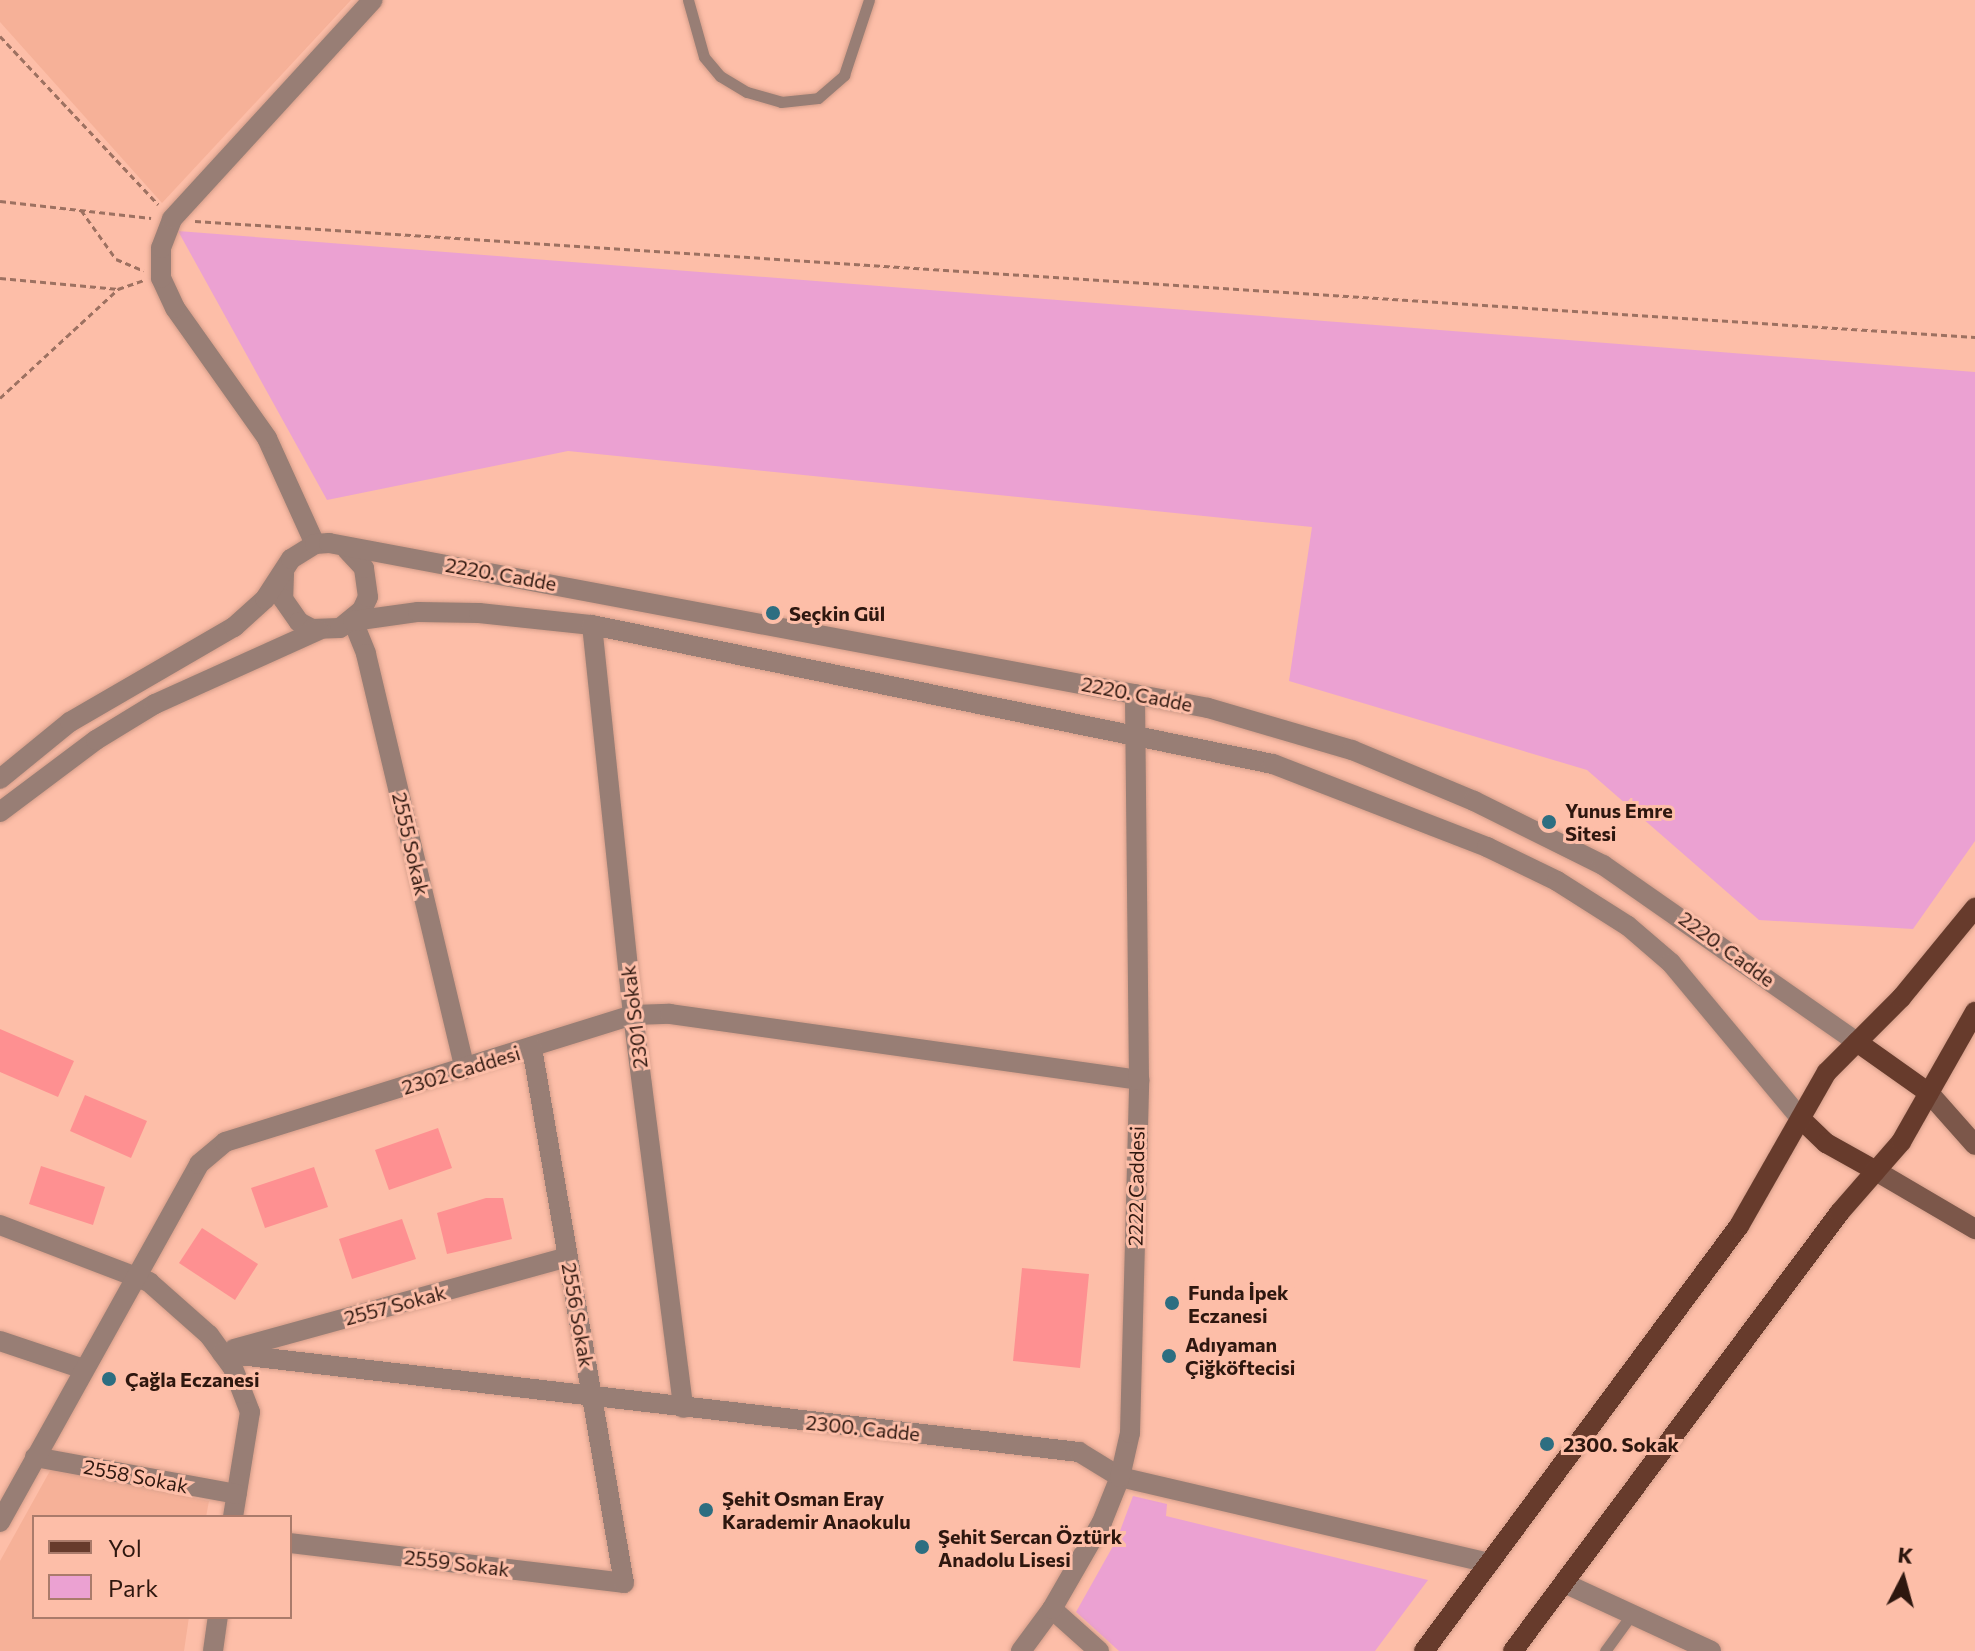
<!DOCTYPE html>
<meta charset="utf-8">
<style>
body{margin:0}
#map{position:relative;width:1975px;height:1651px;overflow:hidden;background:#fdbea8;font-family:Commissioner,sans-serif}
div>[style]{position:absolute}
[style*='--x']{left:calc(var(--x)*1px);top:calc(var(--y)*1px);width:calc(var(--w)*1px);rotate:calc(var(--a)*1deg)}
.built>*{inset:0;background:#f6b198}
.green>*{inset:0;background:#eba1d2}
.building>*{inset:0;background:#fe9091}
.path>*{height:3px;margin-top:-1.5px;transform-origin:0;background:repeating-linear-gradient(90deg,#9d7161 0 6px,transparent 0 10px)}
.roads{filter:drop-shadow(0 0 2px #d49d89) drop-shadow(0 0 2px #d49d89)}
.service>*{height:11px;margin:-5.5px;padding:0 5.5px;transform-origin:5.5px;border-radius:5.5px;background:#987e75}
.minor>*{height:20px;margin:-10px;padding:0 10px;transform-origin:10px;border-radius:10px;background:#987e75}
.tertiary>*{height:20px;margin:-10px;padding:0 10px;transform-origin:10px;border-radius:10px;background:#987e75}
.secondary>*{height:20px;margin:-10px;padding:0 10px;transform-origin:10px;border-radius:10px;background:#7c574a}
.primary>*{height:20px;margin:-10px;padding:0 10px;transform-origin:10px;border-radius:10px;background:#673b2c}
.dots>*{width:22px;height:22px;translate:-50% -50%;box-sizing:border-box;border:4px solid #fdbea8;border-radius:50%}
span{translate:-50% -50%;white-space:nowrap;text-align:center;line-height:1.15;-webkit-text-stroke:6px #fdbea8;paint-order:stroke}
.street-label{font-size:20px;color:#2e170f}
.poi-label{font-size:20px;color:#2e170f;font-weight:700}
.left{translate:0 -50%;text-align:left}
.legend{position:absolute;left:32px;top:1515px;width:260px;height:104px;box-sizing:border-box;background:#fdbea8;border:2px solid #aa7b6b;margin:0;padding:10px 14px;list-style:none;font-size:24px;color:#2e170f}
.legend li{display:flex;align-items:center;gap:16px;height:40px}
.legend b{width:40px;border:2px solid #aa7b6b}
.north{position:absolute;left:1863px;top:1539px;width:80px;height:80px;-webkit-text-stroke:6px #fdbea8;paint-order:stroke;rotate:6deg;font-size:22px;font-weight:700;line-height:32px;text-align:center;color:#2e170f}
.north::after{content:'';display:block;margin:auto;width:28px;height:36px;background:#2e170f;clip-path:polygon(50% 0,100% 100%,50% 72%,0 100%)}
</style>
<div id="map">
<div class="built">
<i style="clip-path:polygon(0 0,351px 0,162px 203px,0 22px)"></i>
<i style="clip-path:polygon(51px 1469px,209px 1501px,206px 1517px,34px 1517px,34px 1617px,189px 1617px,184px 1651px,0 1651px,0 1561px)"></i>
</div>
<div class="green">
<i style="clip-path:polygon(178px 231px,1975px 372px,1975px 841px,1913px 929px,1759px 920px,1587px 770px,1289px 681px,1312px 527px,568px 451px,327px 500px)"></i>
<i style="clip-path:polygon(1133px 1496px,1167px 1504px,1166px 1516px,1428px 1580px,1375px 1651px,1119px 1651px,1076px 1612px,1117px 1539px)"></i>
</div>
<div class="building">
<i style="clip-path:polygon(0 1029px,74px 1061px,58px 1097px,0 1072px)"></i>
<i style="clip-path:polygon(85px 1095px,147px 1121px,131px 1158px,70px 1131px)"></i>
<i style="clip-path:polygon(438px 1128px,452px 1168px,389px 1190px,375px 1150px)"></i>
<i style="clip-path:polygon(41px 1166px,105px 1187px,93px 1225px,29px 1204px)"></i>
<i style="clip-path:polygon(314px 1167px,328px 1207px,265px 1228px,251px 1188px)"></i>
<i style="clip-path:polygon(486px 1198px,503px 1198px,512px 1239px,447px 1254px,437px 1213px)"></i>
<i style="clip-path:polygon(402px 1219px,416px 1259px,352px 1279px,339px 1239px)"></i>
<i style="clip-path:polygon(202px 1228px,258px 1264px,235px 1300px,179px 1263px)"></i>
<i style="clip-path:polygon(1022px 1268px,1089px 1274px,1080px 1368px,1013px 1361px)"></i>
</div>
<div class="path">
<i style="--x:0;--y:36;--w:231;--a:46.8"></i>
<i style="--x:0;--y:201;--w:152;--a:6.4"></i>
<i style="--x:81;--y:210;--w:60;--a:54.5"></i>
<i style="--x:116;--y:259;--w:30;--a:23"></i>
<i style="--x:195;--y:221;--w:1784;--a:3.73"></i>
<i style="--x:0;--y:278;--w:119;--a:5.3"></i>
<i style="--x:0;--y:398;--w:161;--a:-42.7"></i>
<i style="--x:118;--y:289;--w:28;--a:-19"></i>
</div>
<div class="roads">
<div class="service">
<i style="--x:688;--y:0;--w:59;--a:74.3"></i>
<i style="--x:704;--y:57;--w:25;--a:50"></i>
<i style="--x:720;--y:76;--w:31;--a:31"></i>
<i style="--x:747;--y:92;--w:35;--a:16"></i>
<i style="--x:781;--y:102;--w:37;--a:-6"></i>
<i style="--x:818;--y:98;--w:35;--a:-41"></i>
<i style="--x:844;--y:75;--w:79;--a:-71.6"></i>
<i style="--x:1605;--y:1651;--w:46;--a:-53.9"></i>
</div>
<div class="minor">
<i style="--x:315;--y:544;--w:116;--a:-114.4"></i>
<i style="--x:267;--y:438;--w:159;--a:-125.3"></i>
<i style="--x:175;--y:308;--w:33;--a:-115"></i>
<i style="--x:161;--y:278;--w:30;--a:-90"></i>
<i style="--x:161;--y:248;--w:31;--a:-69"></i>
<i style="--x:172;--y:219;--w:297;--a:-47.5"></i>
<i style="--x:353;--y:621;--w:35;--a:68"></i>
<i style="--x:366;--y:654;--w:427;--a:76.6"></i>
<i style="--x:592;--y:625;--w:392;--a:84"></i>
<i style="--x:633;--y:1015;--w:396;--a:82.7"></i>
<i style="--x:0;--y:1225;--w:160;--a:20.9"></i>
<i style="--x:149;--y:1282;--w:80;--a:41.5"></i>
<i style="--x:209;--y:1335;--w:41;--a:54"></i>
<i style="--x:233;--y:1368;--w:47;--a:68.9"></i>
<i style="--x:250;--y:1412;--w:106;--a:99.2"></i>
<i style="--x:0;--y:1341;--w:88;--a:18.6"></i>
<i style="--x:234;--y:1349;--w:346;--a:-15.4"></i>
<i style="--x:222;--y:1353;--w:863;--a:6.59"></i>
<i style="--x:1079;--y:1452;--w:48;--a:31.4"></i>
<i style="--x:1120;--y:1477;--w:379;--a:13.1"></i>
<i style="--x:35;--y:1457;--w:205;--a:10.4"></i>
<i style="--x:0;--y:1522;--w:410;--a:-60.9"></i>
<i style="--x:199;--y:1164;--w:34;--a:-40"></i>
<i style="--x:225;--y:1142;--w:427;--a:-17.3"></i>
<i style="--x:633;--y:1015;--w:37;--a:-2"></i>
<i style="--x:670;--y:1014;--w:474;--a:8"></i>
<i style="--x:290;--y:1543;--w:336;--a:6.8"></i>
<i style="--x:624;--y:1583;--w:543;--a:-99.76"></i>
<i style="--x:1564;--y:1583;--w:162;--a:24.8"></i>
<i style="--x:1052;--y:1609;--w:63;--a:41.8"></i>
<i style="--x:213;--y:1651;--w:34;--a:-82"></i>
<i style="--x:1021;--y:1651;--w:52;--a:-53.6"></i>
<i style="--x:1052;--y:1609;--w:100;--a:-60.1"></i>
<i style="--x:1102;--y:1522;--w:48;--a:-68.2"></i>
<i style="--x:1120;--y:1477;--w:45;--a:-77.2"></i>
<i style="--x:1130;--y:1433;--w:353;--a:-88.5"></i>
<i style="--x:1139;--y:1080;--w:386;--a:-90.6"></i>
</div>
<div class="tertiary">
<i style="--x:284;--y:574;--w:25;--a:92"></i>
<i style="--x:283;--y:599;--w:28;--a:55"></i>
<i style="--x:299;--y:622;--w:15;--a:28"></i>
<i style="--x:312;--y:629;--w:28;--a:-2"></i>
<i style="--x:340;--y:628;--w:28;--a:-39"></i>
<i style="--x:362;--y:610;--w:14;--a:-65"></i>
<i style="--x:368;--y:597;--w:29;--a:-98"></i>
<i style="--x:364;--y:568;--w:25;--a:-133"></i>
<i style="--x:353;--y:621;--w:66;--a:-7.9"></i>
<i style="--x:418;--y:612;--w:61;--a:0.9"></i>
<i style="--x:479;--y:613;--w:114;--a:6.1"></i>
<i style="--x:592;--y:625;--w:695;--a:11.54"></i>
<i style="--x:1273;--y:764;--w:230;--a:21.2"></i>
<i style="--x:1487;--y:847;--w:78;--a:25.9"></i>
<i style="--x:1557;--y:881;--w:84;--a:32.4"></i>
<i style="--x:1628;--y:926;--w:57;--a:40.7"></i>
<i style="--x:1671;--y:963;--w:203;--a:50.2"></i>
<i style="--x:0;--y:779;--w:90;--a:-39.2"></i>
<i style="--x:70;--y:722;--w:190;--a:-30.1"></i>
<i style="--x:234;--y:627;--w:42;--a:-42.1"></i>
<i style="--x:265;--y:599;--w:48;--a:-57"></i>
<i style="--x:291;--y:559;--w:28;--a:-32"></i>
<i style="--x:315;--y:544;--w:14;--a:-4"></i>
<i style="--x:329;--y:543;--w:894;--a:10.63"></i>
<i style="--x:1208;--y:708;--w:150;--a:16.3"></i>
<i style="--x:1352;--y:750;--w:132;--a:22.7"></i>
<i style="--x:1474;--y:801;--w:144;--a:26.4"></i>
<i style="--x:1603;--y:865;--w:310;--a:34.9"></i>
<i style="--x:0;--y:812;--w:120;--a:-36.9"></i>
<i style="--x:96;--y:740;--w:69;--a:-31.4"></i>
<i style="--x:155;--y:704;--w:180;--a:-24.3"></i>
</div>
<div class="secondary">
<i style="--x:1929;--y:1093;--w:69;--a:48.5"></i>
<i style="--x:1876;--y:1171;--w:115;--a:30.4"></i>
</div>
<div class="primary">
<i style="--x:1857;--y:1042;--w:88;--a:35.3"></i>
<i style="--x:1801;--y:1119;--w:35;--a:44"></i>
<i style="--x:1826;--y:1143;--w:57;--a:29.2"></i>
<i style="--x:1424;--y:1651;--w:529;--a:-53.46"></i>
<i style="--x:1739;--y:1226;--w:177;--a:-60.3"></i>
<i style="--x:1827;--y:1072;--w:105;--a:-45"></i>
<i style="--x:1901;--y:998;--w:117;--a:-50.6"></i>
<i style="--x:1513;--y:1651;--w:547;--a:-53.32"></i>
<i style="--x:1840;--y:1212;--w:93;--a:-48.9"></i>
<i style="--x:1901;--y:1142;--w:150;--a:-60.4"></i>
</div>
</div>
<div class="dots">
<i style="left:773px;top:613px;background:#2d6e81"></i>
<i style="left:1549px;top:822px;background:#2d6e81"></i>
<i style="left:1172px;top:1303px;background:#2d6e81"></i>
<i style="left:1169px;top:1356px;background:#2d6e81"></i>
<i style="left:109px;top:1379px;background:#2d6e81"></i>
<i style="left:1547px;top:1444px;background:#2d6e81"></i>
<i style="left:706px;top:1510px;background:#2d6e81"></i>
<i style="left:922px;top:1547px;background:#2d6e81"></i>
</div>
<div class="street-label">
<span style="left:501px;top:574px;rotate:10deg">2220. Cadde</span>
<span style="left:1137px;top:694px;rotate:11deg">2220. Cadde</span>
<span style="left:411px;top:844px;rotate:77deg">2555 Sokak</span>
<span style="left:1727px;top:949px;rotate:36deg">2220. Cadde</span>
<span style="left:634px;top:1017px;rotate:-97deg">2301 Sokak</span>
<span style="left:461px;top:1070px;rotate:-17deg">2302 Caddesi</span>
<span style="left:1136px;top:1186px;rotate:-89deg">2222 Caddesi</span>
<span style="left:395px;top:1305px;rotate:-15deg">2557 Sokak</span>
<span style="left:578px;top:1315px;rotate:80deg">2556 Sokak</span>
<span style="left:863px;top:1428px;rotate:6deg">2300. Cadde</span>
<span style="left:136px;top:1476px;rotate:11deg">2558 Sokak</span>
<span style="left:457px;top:1563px;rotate:7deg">2559 Sokak</span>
</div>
<div class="poi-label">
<span class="left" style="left:789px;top:613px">Seçkin Gül</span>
<span class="left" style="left:1565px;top:822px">Yunus Emre<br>Sitesi</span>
<span class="left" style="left:1188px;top:1304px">Funda İpek<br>Eczanesi</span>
<span class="left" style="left:1185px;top:1356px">Adıyaman<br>Çiğköftecisi</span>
<span class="left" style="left:125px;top:1379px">Çağla Eczanesi</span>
<span class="left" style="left:1563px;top:1444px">2300. Sokak</span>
<span class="left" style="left:722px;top:1510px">Şehit Osman Eray<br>Karademir Anaokulu</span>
<span class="left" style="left:938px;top:1548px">Şehit Sercan Öztürk<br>Anadolu Lisesi</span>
</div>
<ul class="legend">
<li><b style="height:10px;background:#673b2c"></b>Yol</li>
<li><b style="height:22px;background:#eba1d2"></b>Park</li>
</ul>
<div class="north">K</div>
</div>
